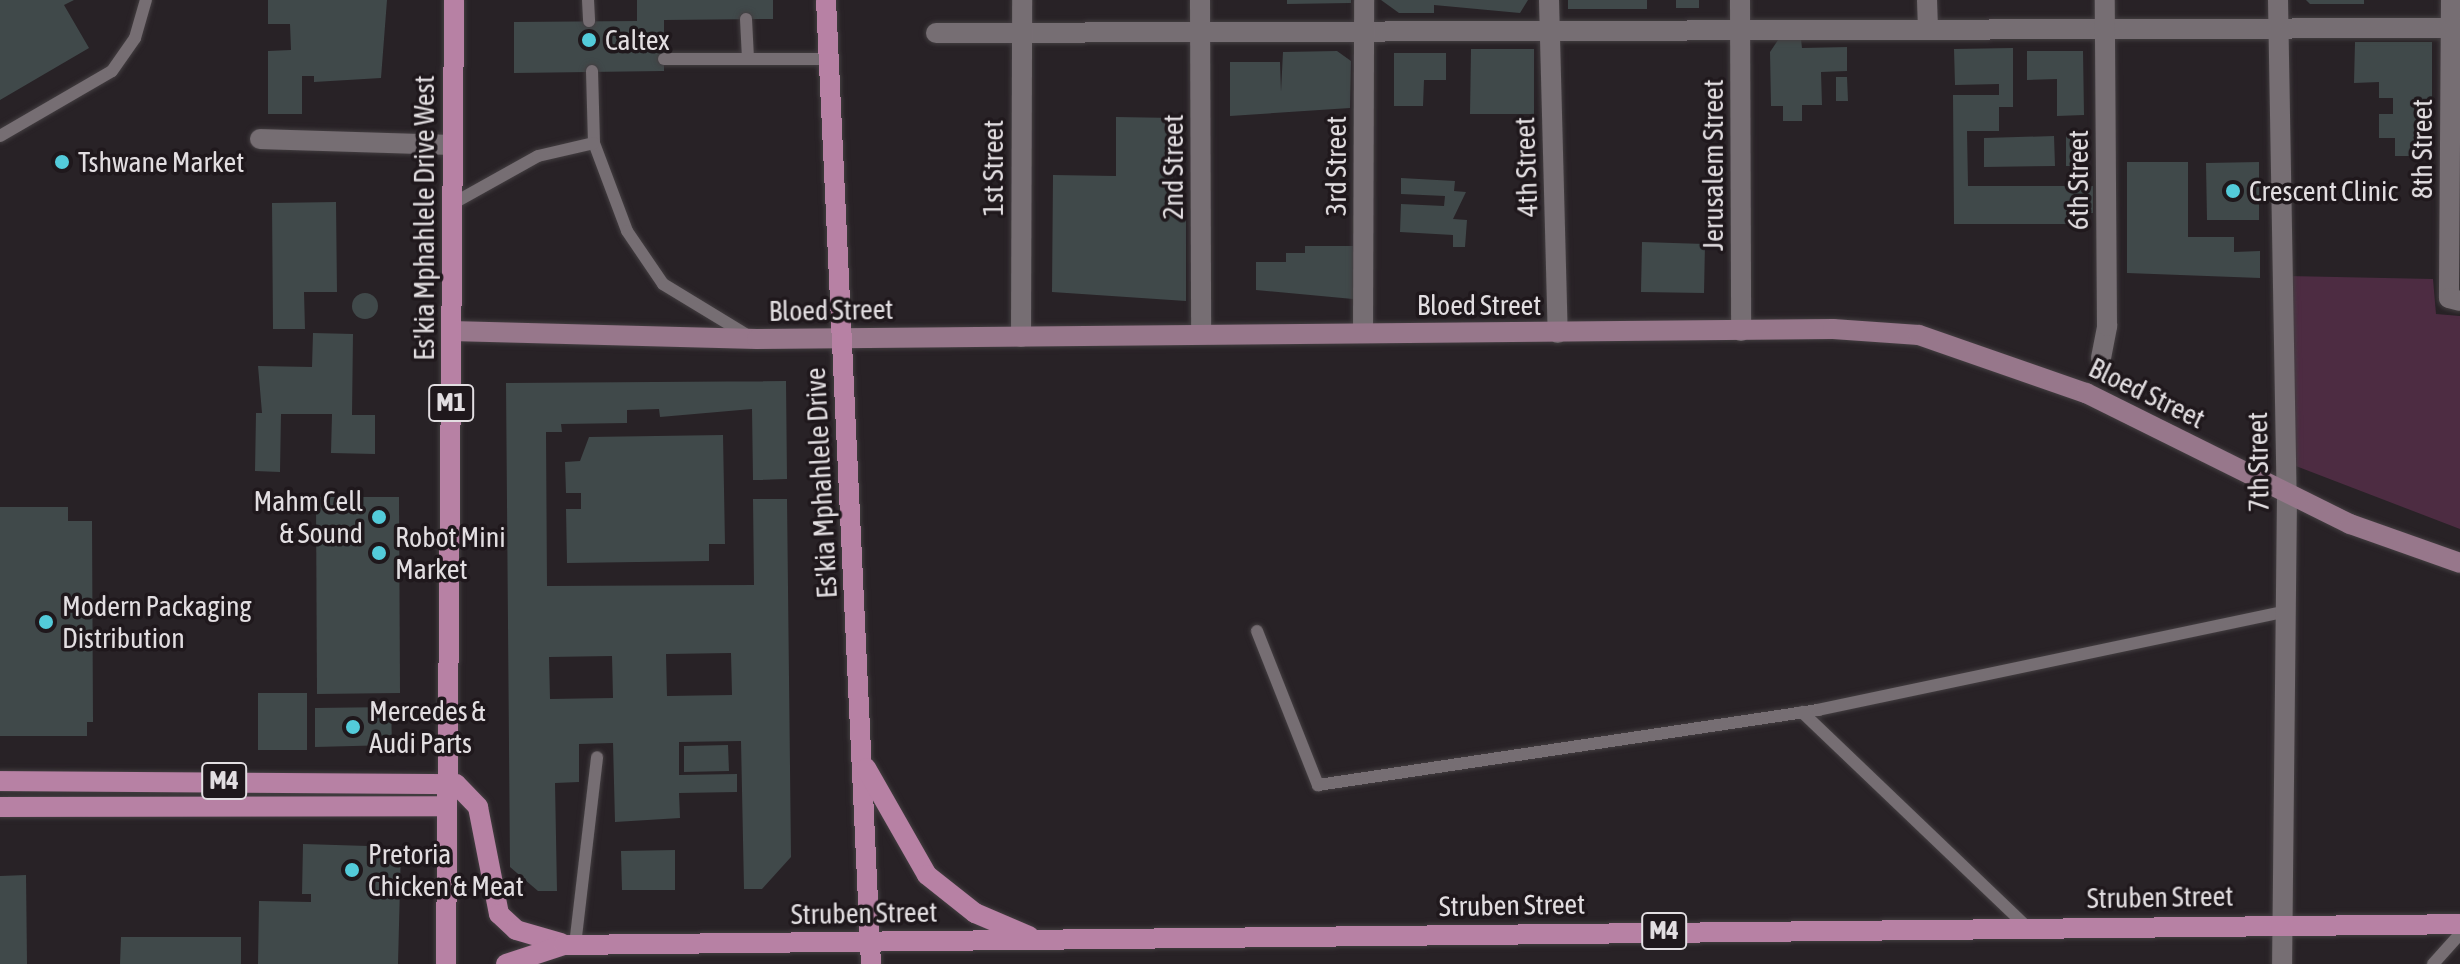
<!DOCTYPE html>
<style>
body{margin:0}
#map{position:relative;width:2460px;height:964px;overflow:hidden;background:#282226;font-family:"Asap Condensed",sans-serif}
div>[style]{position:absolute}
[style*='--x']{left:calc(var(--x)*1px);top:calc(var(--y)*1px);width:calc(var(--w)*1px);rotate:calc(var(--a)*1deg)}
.green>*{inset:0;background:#4d2c42}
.building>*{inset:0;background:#40494a}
.round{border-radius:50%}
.roads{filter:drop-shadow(0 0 2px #433e41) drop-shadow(0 0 2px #433e41)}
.service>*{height:12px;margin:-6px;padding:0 6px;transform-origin:6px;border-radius:6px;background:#766e73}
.minor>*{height:20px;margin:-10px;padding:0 10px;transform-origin:10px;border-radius:10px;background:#766e73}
.secondary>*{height:20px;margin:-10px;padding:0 10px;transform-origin:10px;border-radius:10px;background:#97778b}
.primary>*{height:20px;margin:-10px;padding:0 10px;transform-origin:10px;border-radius:10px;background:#b781a4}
.dots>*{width:22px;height:22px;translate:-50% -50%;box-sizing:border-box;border:4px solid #1f181c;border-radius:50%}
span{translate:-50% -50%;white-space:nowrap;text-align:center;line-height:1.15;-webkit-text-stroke:7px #1f181c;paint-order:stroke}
.shield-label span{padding:2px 6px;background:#1f181c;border:2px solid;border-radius:6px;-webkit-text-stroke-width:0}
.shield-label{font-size:26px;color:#e2dee1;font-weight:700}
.poi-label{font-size:28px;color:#e2dee1}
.left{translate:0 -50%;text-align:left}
.right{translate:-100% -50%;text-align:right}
.street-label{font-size:28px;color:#e2dee1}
</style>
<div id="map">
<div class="green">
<i style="clip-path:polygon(2288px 276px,2433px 279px,2436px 314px,2460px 316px,2460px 529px,2288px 463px)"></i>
</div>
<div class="building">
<i style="clip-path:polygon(0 0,74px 0,64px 5px,89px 48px,0 100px)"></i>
<i style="clip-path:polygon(268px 0,387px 0,381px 78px,314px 82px,314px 76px,302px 76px,302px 114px,268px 114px,268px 51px,291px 50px,290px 24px,268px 24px)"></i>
<i style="clip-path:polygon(637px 0,773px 0,773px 19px,664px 20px,664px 71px,514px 73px,514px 22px,637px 21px)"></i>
<i style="clip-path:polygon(1287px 0,1351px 0,1351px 3px,1287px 4px)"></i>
<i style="clip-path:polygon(1381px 0,1528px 0,1520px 13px,1434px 5px,1434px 13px,1399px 13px)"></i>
<i style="clip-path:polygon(1568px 0,1647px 0,1647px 9px,1568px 9px)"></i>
<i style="clip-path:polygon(1676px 0,1699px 0,1699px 8px,1676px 8px)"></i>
<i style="clip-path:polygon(2306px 0,2364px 0,2364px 4px,2310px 4px)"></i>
<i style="clip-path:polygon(1801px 39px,1802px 48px,1847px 47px,1847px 71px,1821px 72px,1822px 105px,1802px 105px,1802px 121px,1783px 121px,1783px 106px,1771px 106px,1770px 52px,1778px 40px)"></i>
<i style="clip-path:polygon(2355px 42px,2432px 42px,2432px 156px,2395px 156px,2395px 138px,2379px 138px,2379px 114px,2393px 114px,2393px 98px,2379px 98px,2379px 82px,2354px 83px)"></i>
<i style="clip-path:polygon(2013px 48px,2013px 107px,1999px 107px,1999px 131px,1967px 131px,1968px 186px,2093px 186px,2093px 213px,2084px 213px,2084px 224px,1954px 224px,1953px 95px,1999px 95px,1999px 84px,1955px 85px,1954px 49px)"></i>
<i style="clip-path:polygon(1471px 49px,1534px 49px,1534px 114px,1470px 114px)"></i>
<i style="clip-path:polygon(1337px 51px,1351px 61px,1350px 108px,1230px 116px,1230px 62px,1280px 62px,1281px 92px,1283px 52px)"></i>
<i style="clip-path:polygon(2027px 51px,2083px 51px,2084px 115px,2057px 116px,2057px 79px,2027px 80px)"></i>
<i style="clip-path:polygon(1394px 53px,1446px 53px,1446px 80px,1424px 80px,1423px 106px,1394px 106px)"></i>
<i style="clip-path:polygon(1836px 77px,1847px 77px,1848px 101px,1836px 101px)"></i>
<i style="clip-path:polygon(1116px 117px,1176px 118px,1171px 209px,1186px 209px,1186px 301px,1052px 292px,1053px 175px,1116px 176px)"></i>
<i style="clip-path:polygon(2084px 134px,2084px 166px,2066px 166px,2066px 135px)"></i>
<i style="clip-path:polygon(2054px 136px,2055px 166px,1984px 167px,1984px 138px)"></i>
<i style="clip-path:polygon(2127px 162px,2188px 162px,2188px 237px,2234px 237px,2234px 252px,2260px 251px,2260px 278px,2127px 273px)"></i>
<i style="clip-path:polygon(2259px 162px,2259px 220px,2207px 220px,2206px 163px)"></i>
<i style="clip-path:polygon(1401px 178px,1455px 181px,1454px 191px,1466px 192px,1453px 219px,1467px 220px,1465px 247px,1453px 247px,1453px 235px,1400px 232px,1401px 204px,1444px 206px,1445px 196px,1401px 194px)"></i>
<i style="clip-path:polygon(336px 202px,337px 292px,304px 292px,305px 329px,273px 329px,272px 203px)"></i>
<i style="clip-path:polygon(1642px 242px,1705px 244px,1704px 293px,1641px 292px)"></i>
<i style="clip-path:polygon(1305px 246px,1353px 246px,1353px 299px,1256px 290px,1256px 262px,1286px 262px,1286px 253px,1305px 253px)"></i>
<i class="round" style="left:352px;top:293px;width:26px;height:26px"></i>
<i style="clip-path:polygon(313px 333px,353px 334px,352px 415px,375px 415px,375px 454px,331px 453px,332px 414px,281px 414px,280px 472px,255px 471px,256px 413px,262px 413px,258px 366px,312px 367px)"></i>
<i style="clip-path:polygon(evenodd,786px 381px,787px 479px,753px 480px,752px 409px,660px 417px,659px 409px,627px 410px,627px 423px,561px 424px,562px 432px,546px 432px,547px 586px,754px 585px,753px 499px,787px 499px,791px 857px,762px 889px,744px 889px,741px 741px,679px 742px,679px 775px,737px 774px,737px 792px,679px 793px,680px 818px,615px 822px,613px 743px,579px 744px,579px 782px,555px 783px,557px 891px,538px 891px,510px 867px,506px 383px,786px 381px,731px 653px,732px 695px,667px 696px,666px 654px,731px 653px,786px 381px,612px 656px,613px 698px,550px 699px,549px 657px,612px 656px)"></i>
<i style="clip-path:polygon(723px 435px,725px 544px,709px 544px,709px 561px,567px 563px,566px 509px,581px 509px,581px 493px,566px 493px,565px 462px,580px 461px,589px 437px)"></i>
<i style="clip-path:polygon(316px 497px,399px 497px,400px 693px,317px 694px)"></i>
<i style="clip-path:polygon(0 507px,68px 507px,68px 521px,92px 521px,93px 722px,87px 722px,87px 736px,0 736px)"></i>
<i style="clip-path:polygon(258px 693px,307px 693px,307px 750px,258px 750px)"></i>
<i style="clip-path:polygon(391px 707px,392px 745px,315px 747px,315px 708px)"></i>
<i style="clip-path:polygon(728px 745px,729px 771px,684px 772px,684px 746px)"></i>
<i style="clip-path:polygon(303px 844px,401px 847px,398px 964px,258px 964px,259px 901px,311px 902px,311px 894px,302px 894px)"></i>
<i style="clip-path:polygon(675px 850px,675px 890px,622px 890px,621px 851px)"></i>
<i style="clip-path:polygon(26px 875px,27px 964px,0 964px,0 876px)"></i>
<i style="clip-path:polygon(121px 937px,241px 937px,241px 964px,120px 964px)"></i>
</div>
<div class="roads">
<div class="service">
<i style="--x:588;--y:0;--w:21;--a:87"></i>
<i style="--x:746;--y:19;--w:40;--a:87.1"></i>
<i style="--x:664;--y:59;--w:166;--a:0"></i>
<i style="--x:592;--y:71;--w:72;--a:88.4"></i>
<i style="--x:594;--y:143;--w:94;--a:69.4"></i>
<i style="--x:627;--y:231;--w:64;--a:55.8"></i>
<i style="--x:663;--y:284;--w:98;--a:31.3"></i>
<i style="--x:0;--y:136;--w:129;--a:-30.1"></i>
<i style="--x:112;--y:71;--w:40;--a:-55.1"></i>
<i style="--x:135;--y:38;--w:40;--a:-74"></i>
<i style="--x:452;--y:204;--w:98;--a:-29.2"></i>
<i style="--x:538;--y:156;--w:57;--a:-13.1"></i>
<i style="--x:1257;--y:631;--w:166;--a:68.4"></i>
<i style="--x:1318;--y:785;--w:506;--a:-8.53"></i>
<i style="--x:1818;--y:710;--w:478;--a:-11.9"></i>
<i style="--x:1802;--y:712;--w:311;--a:43.7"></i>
<i style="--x:575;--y:945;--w:189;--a:-83.3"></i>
<i style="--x:2433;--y:964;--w:40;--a:-48"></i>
</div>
<div class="minor">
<i style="--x:1200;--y:0;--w:333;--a:89.8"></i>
<i style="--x:1549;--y:0;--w:333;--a:88.5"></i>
<i style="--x:1740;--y:0;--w:331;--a:89.8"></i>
<i style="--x:1927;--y:0;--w:29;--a:88"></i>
<i style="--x:2278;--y:0;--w:495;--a:89"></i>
<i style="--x:2287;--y:495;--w:469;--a:90.6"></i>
<i style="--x:2451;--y:0;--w:298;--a:90.4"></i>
<i style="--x:2449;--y:298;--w:11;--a:15"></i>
<i style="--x:936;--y:33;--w:1524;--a:-0.19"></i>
<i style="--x:260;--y:139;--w:191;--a:1.8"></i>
<i style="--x:1363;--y:333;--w:333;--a:-89.8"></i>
<i style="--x:1021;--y:337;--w:337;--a:-89.8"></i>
<i style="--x:2101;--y:358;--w:33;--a:-79"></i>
<i style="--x:2107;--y:326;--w:326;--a:-90.4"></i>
</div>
<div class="secondary">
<i style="--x:451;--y:331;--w:306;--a:1.5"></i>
<i style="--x:757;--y:339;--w:1076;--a:-0.53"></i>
<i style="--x:1833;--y:329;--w:86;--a:4"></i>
<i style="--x:1919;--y:335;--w:177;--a:19.2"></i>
<i style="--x:2086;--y:393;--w:295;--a:26.4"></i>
<i style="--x:2350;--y:524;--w:117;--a:19.5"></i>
</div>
<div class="primary">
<i style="--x:826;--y:0;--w:965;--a:87.33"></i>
<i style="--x:866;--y:768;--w:123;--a:60.3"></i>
<i style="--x:927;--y:875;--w:61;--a:38.4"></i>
<i style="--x:975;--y:913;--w:59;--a:23.1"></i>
<i style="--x:0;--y:781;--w:456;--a:0.4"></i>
<i style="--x:456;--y:784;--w:32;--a:46"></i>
<i style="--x:478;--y:807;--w:109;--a:78.9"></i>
<i style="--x:499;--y:914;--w:23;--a:43"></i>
<i style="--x:516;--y:930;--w:47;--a:16.1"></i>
<i style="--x:0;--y:807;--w:447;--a:-0.1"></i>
<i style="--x:446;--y:964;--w:964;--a:-89.52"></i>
<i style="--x:506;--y:964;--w:61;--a:-18.1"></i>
<i style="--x:564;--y:945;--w:1896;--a:-0.63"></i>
</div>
</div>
<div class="dots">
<i style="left:589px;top:40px;background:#53cbda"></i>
<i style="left:62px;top:162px;background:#53cbda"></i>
<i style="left:2233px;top:191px;background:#53cbda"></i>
<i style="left:379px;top:517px;background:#53cbda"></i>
<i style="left:379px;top:553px;background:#53cbda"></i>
<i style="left:46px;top:622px;background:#53cbda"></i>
<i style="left:353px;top:727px;background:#53cbda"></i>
<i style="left:352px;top:870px;background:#53cbda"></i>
</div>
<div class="shield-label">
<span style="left:451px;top:403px">M1</span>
<span style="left:224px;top:781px">M4</span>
<span style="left:1664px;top:931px">M4</span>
</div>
<div class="poi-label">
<span class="left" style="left:605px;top:40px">Caltex</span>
<span class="left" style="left:78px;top:162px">Tshwane Market</span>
<span class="left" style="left:2249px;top:191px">Crescent Clinic</span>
<span class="right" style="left:363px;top:517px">Mahm Cell<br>&amp; Sound</span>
<span class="left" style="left:395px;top:553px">Robot Mini<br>Market</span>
<span class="left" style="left:62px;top:622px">Modern Packaging<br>Distribution</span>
<span class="left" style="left:369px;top:727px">Mercedes &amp;<br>Audi Parts</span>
<span class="left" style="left:368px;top:870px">Pretoria<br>Chicken &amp; Meat</span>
</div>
<div class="street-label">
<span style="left:2422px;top:149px;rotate:-90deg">8th Street</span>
<span style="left:1713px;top:165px;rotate:-90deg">Jerusalem Street</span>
<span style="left:1336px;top:166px;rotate:-90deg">3rd Street</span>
<span style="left:1173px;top:167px;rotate:-90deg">2nd Street</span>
<span style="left:1526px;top:167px;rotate:-92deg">4th Street</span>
<span style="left:993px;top:168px;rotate:-90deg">1st Street</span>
<span style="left:2078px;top:180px;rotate:-90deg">6th Street</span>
<span style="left:424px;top:218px;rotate:-90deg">Es'kia Mphahlele Drive West</span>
<span style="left:1479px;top:305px">Bloed Street</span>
<span style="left:831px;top:310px;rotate:-1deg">Bloed Street</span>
<span style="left:2147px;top:393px;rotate:26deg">Bloed Street</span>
<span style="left:2258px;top:462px;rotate:-91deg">7th Street</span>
<span style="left:821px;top:483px;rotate:-93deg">Es'kia Mphahlele Drive</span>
<span style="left:2160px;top:897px;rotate:-1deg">Struben Street</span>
<span style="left:1512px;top:905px;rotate:-1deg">Struben Street</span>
<span style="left:864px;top:913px;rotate:-1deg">Struben Street</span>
</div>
</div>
